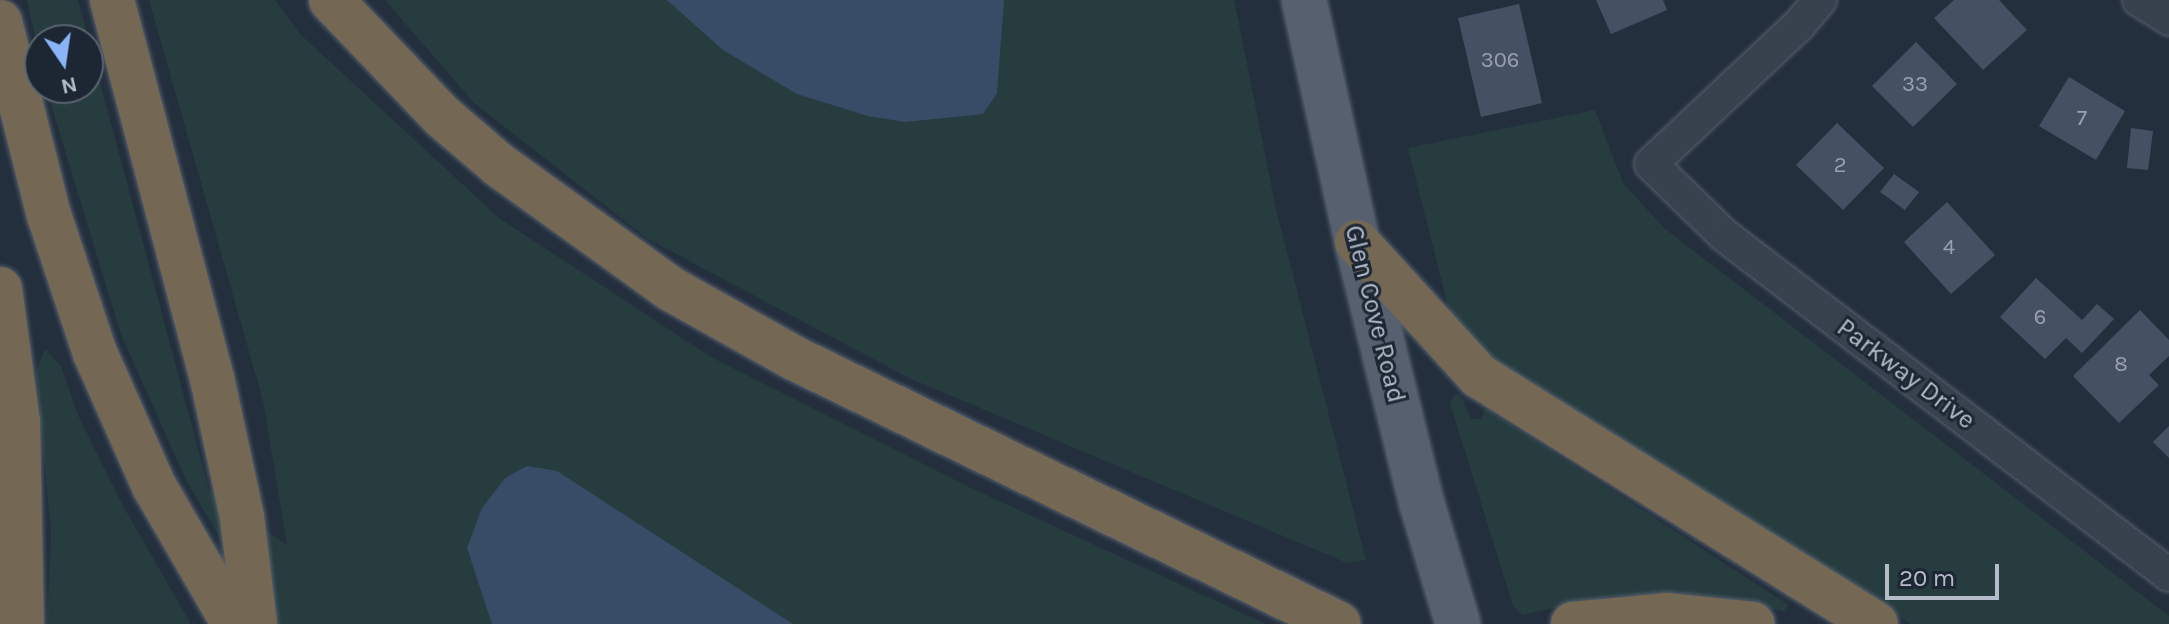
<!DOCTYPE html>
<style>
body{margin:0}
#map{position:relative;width:2169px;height:624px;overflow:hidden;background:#242f3e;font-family:Karla,sans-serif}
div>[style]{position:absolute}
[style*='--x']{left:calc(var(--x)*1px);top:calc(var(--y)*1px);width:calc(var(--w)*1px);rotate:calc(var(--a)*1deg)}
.green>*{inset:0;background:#263c3f}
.water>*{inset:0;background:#394c67}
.building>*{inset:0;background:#455162}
.roads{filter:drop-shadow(0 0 2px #565f6c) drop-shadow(0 0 2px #565f6c)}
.minor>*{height:32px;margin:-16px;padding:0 16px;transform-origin:16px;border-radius:16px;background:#38414e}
.primary>*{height:44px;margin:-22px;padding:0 22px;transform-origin:22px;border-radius:22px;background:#56606e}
.motorway>*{height:44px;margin:-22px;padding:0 22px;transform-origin:22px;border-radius:22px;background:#746855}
span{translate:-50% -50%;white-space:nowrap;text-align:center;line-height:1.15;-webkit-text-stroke:6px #1d2633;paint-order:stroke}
.number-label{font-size:22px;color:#98a1af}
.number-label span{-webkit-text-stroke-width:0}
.street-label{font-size:26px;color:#b4bcc9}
.north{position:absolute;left:24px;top:24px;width:80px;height:80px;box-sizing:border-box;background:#1d2633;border:2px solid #59626f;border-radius:50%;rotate:167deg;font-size:22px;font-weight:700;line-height:32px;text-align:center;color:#b4bcc9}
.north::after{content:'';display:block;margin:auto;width:28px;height:36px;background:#8ab4f8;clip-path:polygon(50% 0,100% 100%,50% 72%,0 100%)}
.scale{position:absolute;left:1885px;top:564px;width:114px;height:36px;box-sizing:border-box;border:4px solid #b4bcc9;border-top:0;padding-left:10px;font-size:24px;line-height:28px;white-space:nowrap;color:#b4bcc9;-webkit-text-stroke:6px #1d2633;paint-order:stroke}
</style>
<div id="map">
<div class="green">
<i style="clip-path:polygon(27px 0,78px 0,209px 490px,287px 545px,263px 401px,149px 0,275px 0,301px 35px,499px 218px,711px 357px,971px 488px,1266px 624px,271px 624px,187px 482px,121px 335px,46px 88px,88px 88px,88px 40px,40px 40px,40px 59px)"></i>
<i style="clip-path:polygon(385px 0,1234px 0,1276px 209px,1366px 560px,1347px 563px,909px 378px,648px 239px,474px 103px)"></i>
<i style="clip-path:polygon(1595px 110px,1623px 183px,1664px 228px,2169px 616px,2169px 624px,1911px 624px,1492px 366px,1449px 310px,1408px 148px)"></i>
<i style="clip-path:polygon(45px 349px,61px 366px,78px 415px,122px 504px,191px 624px,47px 624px,51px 533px,36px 371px)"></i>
<i style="clip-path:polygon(1455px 394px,1461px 395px,1471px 419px,1481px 419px,1485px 408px,1789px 605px,1784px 611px,1692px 594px,1611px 596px,1522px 615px,1513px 606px,1450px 403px)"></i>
</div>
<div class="water">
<i style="clip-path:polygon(667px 0,1004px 0,997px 93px,983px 114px,905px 122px,868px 116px,797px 94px,723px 50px)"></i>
<i style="clip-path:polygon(527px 466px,557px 471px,793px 624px,492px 624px,467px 548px,482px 508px,505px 478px)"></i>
</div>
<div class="building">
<i style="clip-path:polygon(1596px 0,1663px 0,1667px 10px,1611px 34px)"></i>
<i style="clip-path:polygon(1954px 0,1999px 0,2027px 30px,1983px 70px,1934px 18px)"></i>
<i style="clip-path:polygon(1519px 4px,1542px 103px,1481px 117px,1458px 18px)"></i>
<i style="clip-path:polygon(1916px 42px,1957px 84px,1913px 127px,1872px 86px)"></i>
<i style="clip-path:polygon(2069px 77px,2125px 111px,2096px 160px,2039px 126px)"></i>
<i style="clip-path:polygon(1837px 123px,1884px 168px,1843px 210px,1796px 165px)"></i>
<i style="clip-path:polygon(2131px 128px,2153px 131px,2148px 170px,2127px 168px)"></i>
<i style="clip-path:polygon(1894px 174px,1919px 192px,1905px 210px,1880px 192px)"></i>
<i style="clip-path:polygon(1947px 202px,1995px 255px,1951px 294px,1904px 242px)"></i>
<i style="clip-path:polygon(2036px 278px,2082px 320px,2097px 304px,2114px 319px,2082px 353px,2066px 338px,2045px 359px,2000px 317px)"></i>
<i style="clip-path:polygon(2140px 310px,2169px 340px,2169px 356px,2149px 375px,2159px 385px,2119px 423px,2073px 376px)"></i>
<i style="clip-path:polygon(2169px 426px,2169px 458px,2153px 442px)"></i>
</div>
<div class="roads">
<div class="minor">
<i style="--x:1820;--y:0;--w:31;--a:130"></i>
<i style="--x:1800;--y:24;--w:204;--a:136.8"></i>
<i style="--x:1651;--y:164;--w:102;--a:44.2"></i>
<i style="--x:1724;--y:235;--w:560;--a:37.38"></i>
<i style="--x:2139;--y:0;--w:36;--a:32"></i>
</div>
<div class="primary">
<i style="--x:1304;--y:0;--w:248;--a:77.6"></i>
<i style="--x:1357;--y:242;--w:270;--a:76.1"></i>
<i style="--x:1422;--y:504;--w:125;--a:73.3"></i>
</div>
<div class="motorway">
<i style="--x:112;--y:0;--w:391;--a:75.2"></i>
<i style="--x:212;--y:378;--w:142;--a:77.8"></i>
<i style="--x:242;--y:517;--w:108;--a:83.1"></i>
<i style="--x:331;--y:0;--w:162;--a:46.3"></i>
<i style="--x:443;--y:117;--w:74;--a:40.6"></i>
<i style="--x:499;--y:165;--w:212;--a:35.8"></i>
<i style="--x:671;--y:289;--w:141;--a:29.3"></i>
<i style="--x:794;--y:358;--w:606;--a:26.02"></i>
<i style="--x:0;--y:22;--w:199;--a:75.8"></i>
<i style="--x:49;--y:215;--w:145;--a:71.6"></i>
<i style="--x:95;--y:353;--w:145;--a:66.1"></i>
<i style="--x:154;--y:486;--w:160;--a:59.9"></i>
<i style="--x:1357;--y:242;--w:181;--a:47.7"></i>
<i style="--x:1479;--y:376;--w:468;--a:32"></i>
<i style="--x:0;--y:289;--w:134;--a:82.3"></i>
<i style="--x:18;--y:422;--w:202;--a:88.9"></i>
<i style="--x:1573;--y:624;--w:93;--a:-5.5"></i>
<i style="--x:1666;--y:615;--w:87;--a:5.9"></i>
</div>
</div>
<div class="number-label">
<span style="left:1500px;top:61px">306</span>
<span style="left:1915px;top:85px">33</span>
<span style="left:2082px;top:119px">7</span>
<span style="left:1840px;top:166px">2</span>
<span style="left:1949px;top:248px">4</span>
<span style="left:2040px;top:318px">6</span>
<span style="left:2121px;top:365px">8</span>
</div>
<div class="street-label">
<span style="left:1375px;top:314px;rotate:76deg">Glen Cove Road</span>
<span style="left:1906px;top:374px;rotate:37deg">Parkway Drive</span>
</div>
<div class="north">N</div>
<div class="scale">20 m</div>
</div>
